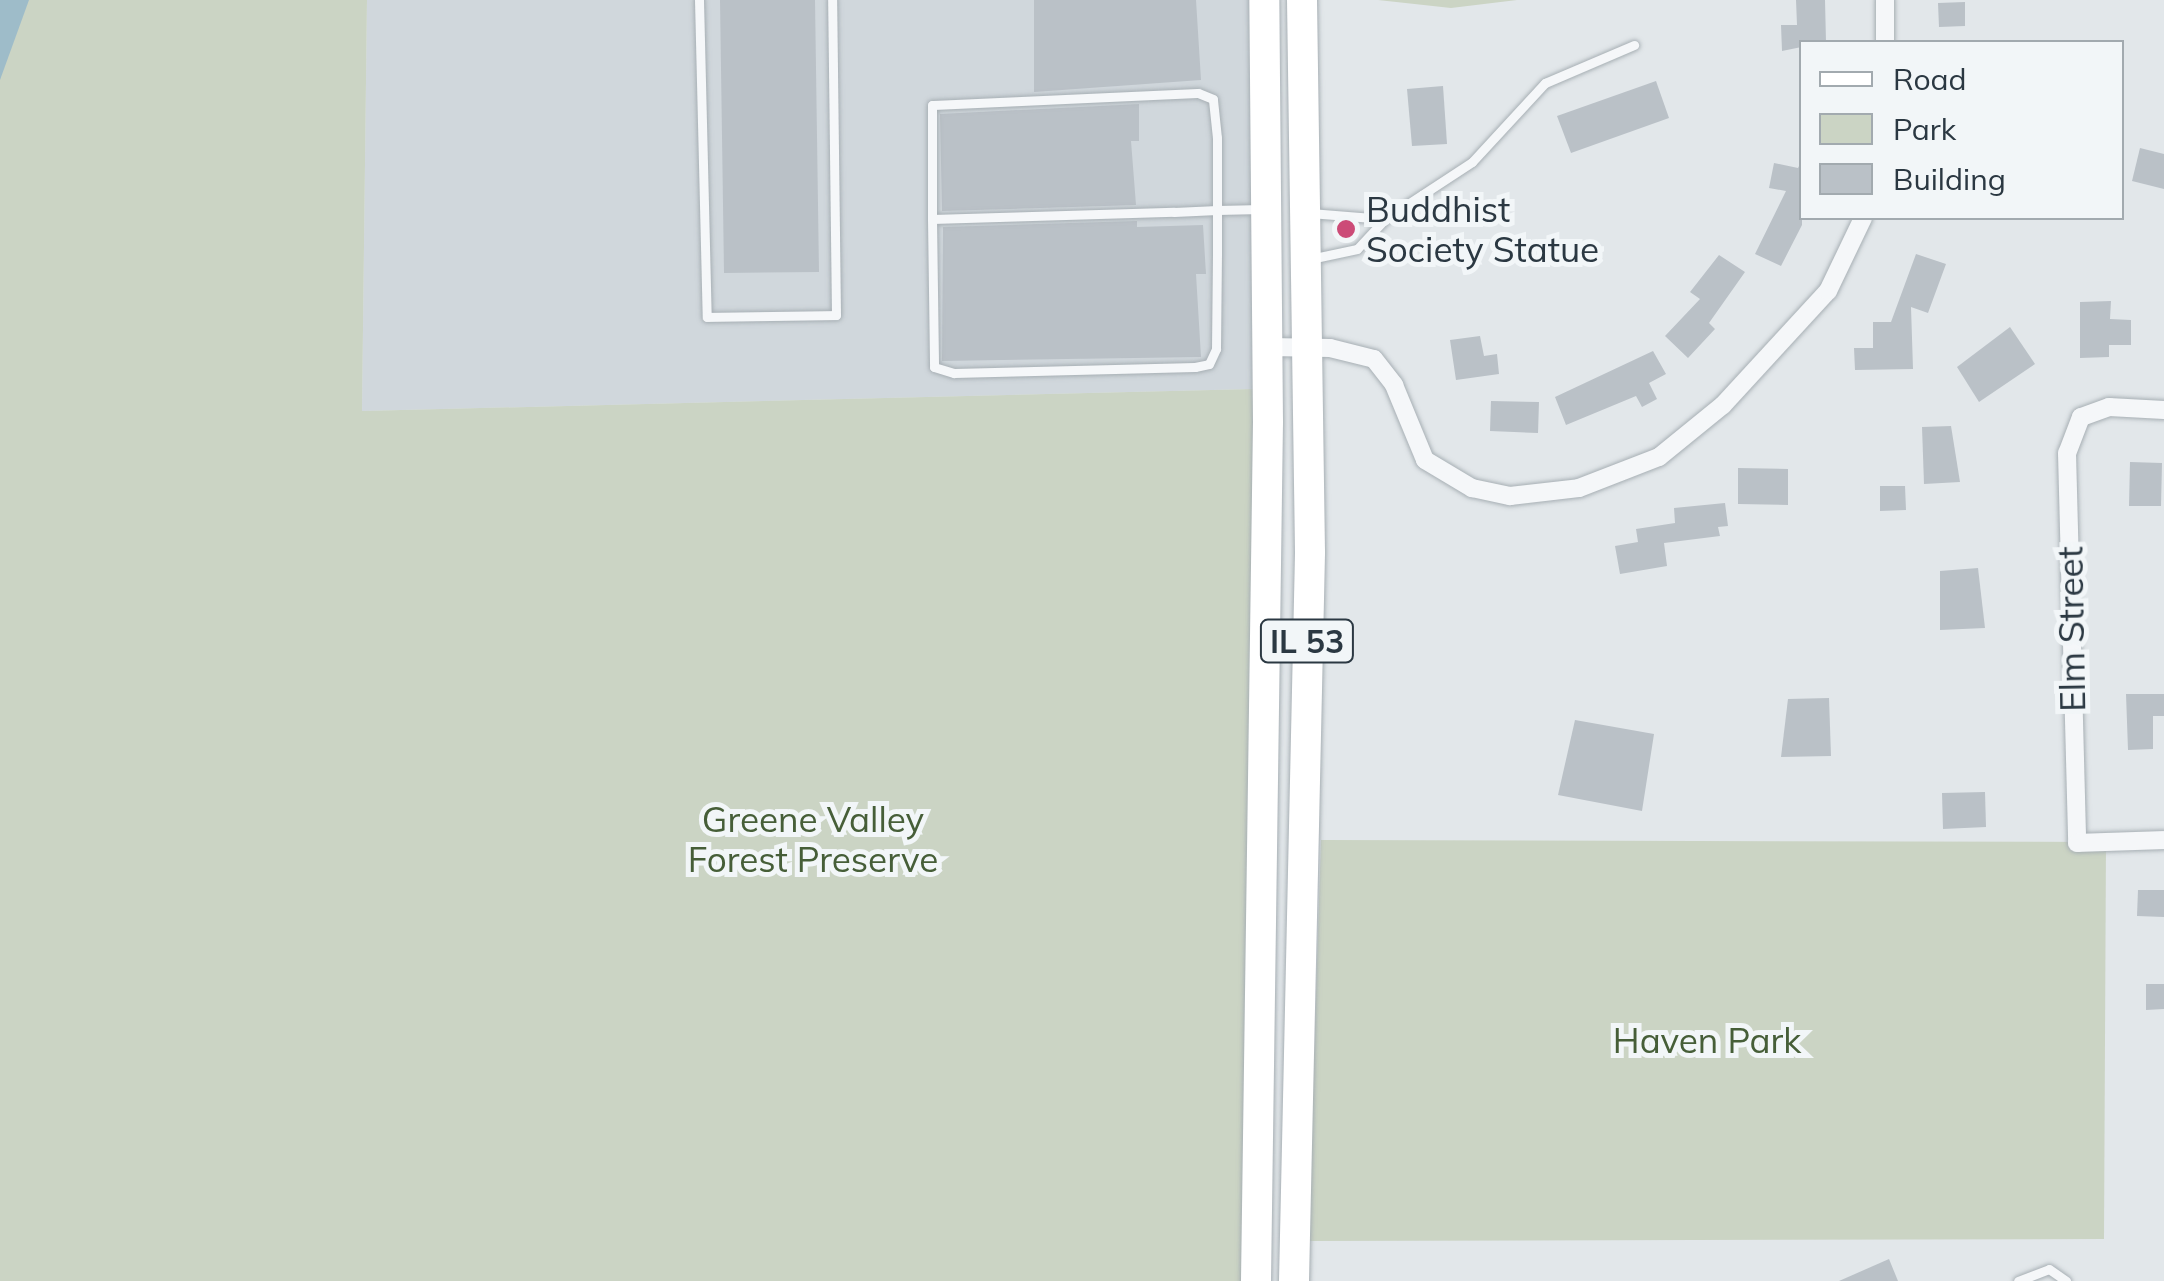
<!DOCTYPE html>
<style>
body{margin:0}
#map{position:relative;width:2164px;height:1281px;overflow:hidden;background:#e2e7ea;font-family:Mulish,sans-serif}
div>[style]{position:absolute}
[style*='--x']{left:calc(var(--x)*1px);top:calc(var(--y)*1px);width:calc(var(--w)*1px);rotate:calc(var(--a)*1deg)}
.built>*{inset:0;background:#d0d7dc}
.green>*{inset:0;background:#cbd4c4}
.water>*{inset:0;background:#9ebcc9}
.building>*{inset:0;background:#bac1c7}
.roads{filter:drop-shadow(0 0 2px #a7afb4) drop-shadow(0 0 2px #a7afb4)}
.lane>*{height:9px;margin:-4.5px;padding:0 4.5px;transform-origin:4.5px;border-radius:4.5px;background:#f5f7f9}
.street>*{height:18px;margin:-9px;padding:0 9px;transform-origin:9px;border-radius:9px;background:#f5f7f9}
.primary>*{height:30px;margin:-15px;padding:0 15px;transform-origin:15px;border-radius:15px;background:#fff}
.dots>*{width:28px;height:28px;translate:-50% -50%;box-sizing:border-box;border:5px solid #f2f6f8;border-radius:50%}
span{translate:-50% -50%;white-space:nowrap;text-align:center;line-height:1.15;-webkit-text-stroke:10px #f2f6f8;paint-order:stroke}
.shield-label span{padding:2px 8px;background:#f2f6f8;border:2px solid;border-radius:8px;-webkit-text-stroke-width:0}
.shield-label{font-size:32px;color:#2b3842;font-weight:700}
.poi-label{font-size:35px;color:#2b3842}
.left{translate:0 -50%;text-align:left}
.street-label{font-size:35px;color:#2b3842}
.park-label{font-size:35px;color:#465e38}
.legend{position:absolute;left:1799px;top:40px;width:325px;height:180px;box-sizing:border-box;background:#f2f6f8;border:2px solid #a2aaaf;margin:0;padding:12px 18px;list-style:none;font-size:30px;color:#2b3842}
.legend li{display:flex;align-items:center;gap:20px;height:50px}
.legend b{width:50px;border:2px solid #a2aaaf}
</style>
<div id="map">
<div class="built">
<i style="clip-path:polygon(367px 0,1255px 0,1253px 389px,362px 411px)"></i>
</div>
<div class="green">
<i style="clip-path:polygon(0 0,367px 0,362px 411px,1253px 389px,1252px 1281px,0 1281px)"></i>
<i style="clip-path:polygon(1378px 0,1517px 0,1451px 8px)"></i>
<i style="clip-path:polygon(1321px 840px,2106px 842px,2104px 1239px,1308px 1241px)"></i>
</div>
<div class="water">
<i style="clip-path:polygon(0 0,29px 0,0 80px)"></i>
</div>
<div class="building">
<i style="clip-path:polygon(720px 0,815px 0,819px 272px,724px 273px)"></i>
<i style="clip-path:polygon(1034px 0,1196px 0,1201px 80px,1034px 92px)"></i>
<i style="clip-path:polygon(1796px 0,1825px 0,1826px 42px,1782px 51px,1781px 25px,1797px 25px)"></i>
<i style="clip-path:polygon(1965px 2px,1965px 26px,1939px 27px,1938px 3px)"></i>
<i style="clip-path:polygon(1656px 81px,1669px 118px,1571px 153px,1557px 116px)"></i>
<i style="clip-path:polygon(1443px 86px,1447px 144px,1412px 146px,1407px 89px)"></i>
<i style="clip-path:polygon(1139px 104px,1139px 141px,1131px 141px,1136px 205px,942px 211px,940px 114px)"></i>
<i style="clip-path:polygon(2140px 148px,2164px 154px,2164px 189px,2132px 181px)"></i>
<i style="clip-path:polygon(1802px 160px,1802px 225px,1781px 266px,1755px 254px,1786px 191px,1769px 188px,1774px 163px,1798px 168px)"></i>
<i style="clip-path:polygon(1137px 221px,1137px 227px,1203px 225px,1206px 274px,1196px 274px,1201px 357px,942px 361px,943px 227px)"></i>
<i style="clip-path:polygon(1916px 254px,1946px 264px,1928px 313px,1911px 307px,1913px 369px,1855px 370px,1854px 348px,1873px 348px,1873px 322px,1891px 322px)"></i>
<i style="clip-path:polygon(1719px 255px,1745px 272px,1709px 323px,1715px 329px,1688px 358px,1665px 336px,1700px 299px,1690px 292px)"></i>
<i style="clip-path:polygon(2111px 301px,2110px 319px,2131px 320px,2131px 345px,2109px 345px,2109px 357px,2080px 358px,2080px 302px)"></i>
<i style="clip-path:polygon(2010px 327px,2035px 364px,1979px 402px,1957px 367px)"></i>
<i style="clip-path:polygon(1480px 336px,1484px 356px,1497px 354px,1499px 374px,1456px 380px,1450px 340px)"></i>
<i style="clip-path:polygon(1653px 351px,1666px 374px,1649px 383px,1657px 399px,1642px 407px,1636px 396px,1566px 425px,1555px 397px)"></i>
<i style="clip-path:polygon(1491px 401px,1539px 402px,1538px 433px,1490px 431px)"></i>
<i style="clip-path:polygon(1951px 426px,1960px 482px,1924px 484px,1922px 427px)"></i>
<i style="clip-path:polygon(2130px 462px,2162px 463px,2161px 506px,2129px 506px)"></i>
<i style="clip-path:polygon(1738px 468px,1788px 469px,1788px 505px,1738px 504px)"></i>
<i style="clip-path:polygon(1880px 486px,1905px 486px,1906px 510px,1880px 511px)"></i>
<i style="clip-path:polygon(1725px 503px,1728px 526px,1718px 527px,1720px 536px,1664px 543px,1667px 566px,1620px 574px,1615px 546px,1638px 542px,1636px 529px,1675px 523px,1674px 508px)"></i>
<i style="clip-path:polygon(1978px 568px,1985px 628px,1940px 630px,1940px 571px)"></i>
<i style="clip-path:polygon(2126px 694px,2164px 694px,2164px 716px,2153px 716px,2153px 749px,2128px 750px)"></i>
<i style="clip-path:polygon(1829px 698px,1831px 756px,1781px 757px,1788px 699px)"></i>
<i style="clip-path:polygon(1575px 720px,1654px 734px,1642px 811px,1558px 795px)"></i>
<i style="clip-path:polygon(1985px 792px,1986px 827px,1943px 829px,1942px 793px)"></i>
<i style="clip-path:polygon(2138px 890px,2164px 890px,2164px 917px,2137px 916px)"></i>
<i style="clip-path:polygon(2146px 984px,2164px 984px,2164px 1009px,2146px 1010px)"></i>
<i style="clip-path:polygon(1889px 1259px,1898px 1281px,1839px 1281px)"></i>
</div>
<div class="roads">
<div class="lane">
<i style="--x:699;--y:0;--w:317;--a:88.6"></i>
<i style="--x:707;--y:317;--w:129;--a:-0.9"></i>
<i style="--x:836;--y:315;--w:315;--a:-90.7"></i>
<i style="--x:1310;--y:213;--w:75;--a:4.6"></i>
<i style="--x:1385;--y:219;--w:41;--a:133"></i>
<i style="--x:1357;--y:249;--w:48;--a:168"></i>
<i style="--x:932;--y:219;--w:148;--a:89.2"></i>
<i style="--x:934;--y:367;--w:21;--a:17"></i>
<i style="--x:954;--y:373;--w:241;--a:-1.4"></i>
<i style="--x:1195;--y:367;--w:14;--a:-12"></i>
<i style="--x:1209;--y:364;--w:17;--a:-65"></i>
<i style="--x:1216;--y:349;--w:94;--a:-89.4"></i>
<i style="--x:1217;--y:255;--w:117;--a:-90"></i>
<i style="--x:1217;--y:138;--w:39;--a:-96"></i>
<i style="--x:1213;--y:99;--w:16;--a:-158"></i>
<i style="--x:1198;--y:93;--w:266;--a:177.4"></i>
<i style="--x:932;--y:105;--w:114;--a:90"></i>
<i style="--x:932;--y:219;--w:242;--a:-1.7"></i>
<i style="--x:1174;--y:212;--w:43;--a:-2.7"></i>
<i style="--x:1217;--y:210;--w:45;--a:-1.3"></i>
<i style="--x:1385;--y:219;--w:104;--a:-33.2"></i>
<i style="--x:1472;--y:162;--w:108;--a:-47.3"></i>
<i style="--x:1545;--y:83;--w:97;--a:-23.1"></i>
<i style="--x:2018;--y:1281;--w:33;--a:-21"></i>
<i style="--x:2049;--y:1269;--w:21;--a:35"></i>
</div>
<div class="street">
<i style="--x:1885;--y:0;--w:42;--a:90"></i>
<i style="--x:1268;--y:347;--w:62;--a:0.9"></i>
<i style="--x:1330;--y:348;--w:45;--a:14"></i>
<i style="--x:1374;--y:359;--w:33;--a:52"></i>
<i style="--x:1394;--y:385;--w:81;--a:67.5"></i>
<i style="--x:1425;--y:460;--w:55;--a:30.8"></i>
<i style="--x:1472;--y:488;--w:39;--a:12"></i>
<i style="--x:1510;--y:496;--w:69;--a:-6.6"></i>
<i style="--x:1579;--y:488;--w:86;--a:-21.2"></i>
<i style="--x:1659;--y:457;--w:82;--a:-39.1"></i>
<i style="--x:1723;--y:405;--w:155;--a:-47.4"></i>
<i style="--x:1828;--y:291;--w:81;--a:-64.4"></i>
<i style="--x:2164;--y:410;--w:55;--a:-176.9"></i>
<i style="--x:2109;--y:407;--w:30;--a:160"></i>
<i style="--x:2081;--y:417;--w:39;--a:111"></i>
<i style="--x:2067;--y:453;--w:390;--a:88.5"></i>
<i style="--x:2077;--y:843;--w:87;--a:-2"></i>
</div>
<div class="primary">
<i style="--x:1256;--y:1281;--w:859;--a:-89.2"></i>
<i style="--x:1268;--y:422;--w:422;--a:-90.5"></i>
<i style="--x:1294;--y:1281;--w:729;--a:-88.74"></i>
<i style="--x:1310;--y:552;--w:552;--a:-90.83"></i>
</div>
</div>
<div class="dots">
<i style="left:1346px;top:229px;background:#cc4b77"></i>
</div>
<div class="shield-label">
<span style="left:1307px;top:641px">IL 53</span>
</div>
<div class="poi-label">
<span class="left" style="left:1366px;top:229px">Buddhist<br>Society Statue</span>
</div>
<div class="street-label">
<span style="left:2071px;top:629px;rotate:-91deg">Elm Street</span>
</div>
<div class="park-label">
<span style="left:813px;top:839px">Greene Valley<br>Forest Preserve</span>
<span style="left:1707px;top:1040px">Haven Park</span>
</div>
<ul class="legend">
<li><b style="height:12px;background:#fff"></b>Road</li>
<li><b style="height:28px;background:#cbd4c4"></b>Park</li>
<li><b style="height:28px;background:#bac1c7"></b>Building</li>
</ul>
</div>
